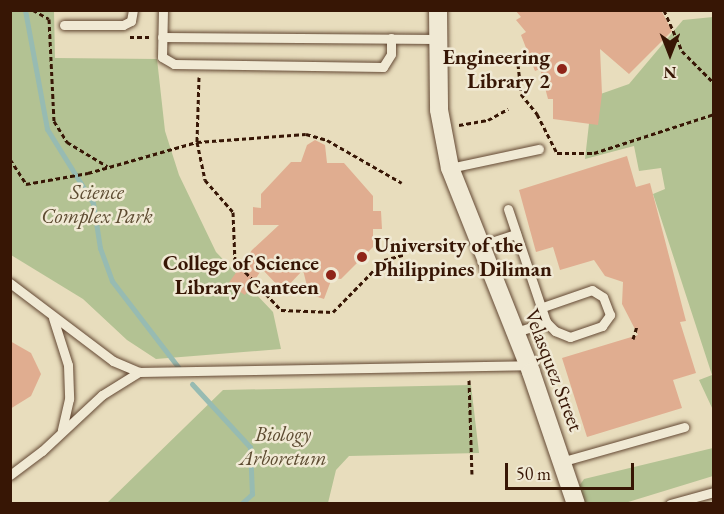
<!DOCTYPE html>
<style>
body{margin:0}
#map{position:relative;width:724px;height:514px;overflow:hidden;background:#e8ddbd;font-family:"EB Garamond",serif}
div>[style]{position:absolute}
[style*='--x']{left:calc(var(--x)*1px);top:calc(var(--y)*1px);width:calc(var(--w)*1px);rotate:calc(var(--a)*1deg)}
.green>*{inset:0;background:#b3c293}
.stream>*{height:5px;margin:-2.5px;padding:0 2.5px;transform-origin:2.5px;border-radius:2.5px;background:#97bbb2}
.building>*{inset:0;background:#e0ad90}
.path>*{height:3px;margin-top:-1.5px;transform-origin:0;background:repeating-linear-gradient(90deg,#371605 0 4.5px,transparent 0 7.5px)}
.roads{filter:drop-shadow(0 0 2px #634833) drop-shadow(0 0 2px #634833)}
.lane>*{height:9px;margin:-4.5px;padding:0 4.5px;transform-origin:4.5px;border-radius:4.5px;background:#f0e9d4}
.street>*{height:18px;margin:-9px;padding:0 9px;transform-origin:9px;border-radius:9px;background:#f0e9d4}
.dots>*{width:16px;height:16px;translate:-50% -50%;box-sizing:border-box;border:3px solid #f0e9d4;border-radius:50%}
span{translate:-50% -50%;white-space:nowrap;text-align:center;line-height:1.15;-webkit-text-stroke:5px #f0e9d4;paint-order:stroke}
.poi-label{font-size:21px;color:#371605;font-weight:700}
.right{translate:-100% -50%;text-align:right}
.left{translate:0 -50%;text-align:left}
.park-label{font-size:21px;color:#5c4a30;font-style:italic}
.street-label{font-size:21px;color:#371605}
.frame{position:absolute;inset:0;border:12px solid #371605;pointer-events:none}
.north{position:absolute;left:640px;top:24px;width:60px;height:60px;-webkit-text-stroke:4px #f0e9d4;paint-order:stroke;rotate:180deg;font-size:16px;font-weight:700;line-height:24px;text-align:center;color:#371605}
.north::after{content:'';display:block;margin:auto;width:21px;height:27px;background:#371605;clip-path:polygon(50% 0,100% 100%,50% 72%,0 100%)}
.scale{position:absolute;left:505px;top:463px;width:129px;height:27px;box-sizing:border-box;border:3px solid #371605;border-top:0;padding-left:8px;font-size:18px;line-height:21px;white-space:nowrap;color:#371605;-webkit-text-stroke:4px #f0e9d4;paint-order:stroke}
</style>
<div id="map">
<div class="green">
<i style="clip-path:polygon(11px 11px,54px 11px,55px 58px,157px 59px,165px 131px,179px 175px,216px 252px,273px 312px,281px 349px,156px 359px,127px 340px,83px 299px,11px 255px)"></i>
<i style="clip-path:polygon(713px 17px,713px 410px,699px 380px,712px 375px,653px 194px,665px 189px,661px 168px,639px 171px,634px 146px,585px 159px,592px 97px,629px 84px,683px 20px)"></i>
<i style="clip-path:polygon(471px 385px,479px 453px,349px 456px,336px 470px,328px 503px,107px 503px,223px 390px)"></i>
<i style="clip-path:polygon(713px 448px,713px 476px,625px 503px,583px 503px,577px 489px,584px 479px)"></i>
</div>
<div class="stream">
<i style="--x:25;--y:10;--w:121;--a:79.5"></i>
<i style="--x:47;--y:129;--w:87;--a:58.1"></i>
<i style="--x:93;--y:203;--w:46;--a:81.2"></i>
<i style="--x:100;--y:248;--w:35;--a:70"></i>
<i style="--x:112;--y:281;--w:110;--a:52.4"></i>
<i style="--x:192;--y:384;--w:86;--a:47.4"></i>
<i style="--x:250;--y:447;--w:47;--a:87.6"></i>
<i style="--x:252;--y:494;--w:15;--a:138"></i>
</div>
<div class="building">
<i style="clip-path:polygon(515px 10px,661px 10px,672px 31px,629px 74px,600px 49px,602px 94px,598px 125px,553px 119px,553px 99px,548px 99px,540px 69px,535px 71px,521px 35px,526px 32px,516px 20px,521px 17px)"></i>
<i style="clip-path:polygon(315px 140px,325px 145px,327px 163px,344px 163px,373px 196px,373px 211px,381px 211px,382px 229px,373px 229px,373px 247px,341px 279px,332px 278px,324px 299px,309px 294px,303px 270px,283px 291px,262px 269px,245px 295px,228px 284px,252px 250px,279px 225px,253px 225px,253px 207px,261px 208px,261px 194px,291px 162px,301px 162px,307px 145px)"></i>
<i style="clip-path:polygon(627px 156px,636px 187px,650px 183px,686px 321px,680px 322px,696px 373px,673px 380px,682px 408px,587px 437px,562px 358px,638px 335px,622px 304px,623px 282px,605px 276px,594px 260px,560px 270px,553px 247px,536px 252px,519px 190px)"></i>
<i style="clip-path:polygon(10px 341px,31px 353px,41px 374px,31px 396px,10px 409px)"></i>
</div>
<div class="path">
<i style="--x:33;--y:10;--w:18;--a:29"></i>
<i style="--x:49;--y:19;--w:102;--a:87.2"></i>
<i style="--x:54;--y:121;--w:25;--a:58"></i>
<i style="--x:67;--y:142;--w:47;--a:31"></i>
<i style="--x:664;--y:10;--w:45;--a:66.3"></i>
<i style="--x:682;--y:51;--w:45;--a:45"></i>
<i style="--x:130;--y:37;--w:21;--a:0"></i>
<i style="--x:518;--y:64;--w:30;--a:84"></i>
<i style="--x:521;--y:94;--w:26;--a:51"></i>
<i style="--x:537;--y:114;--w:44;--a:62.9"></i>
<i style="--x:557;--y:153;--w:37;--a:0"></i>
<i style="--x:594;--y:153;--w:126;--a:-18"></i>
<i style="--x:199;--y:77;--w:65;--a:91.8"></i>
<i style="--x:197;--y:142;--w:39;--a:78"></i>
<i style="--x:205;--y:180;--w:43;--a:48.8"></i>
<i style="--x:233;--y:212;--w:49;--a:87.7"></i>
<i style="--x:235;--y:261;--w:67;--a:46.8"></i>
<i style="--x:281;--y:310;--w:52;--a:2.2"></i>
<i style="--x:333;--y:312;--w:73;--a:-45.6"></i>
<i style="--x:384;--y:260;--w:20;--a:-15"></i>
<i style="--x:459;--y:125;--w:29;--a:-10"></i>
<i style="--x:488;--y:120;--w:23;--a:-29"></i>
<i style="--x:10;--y:159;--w:30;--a:57"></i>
<i style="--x:26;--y:184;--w:63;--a:-10.1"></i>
<i style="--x:88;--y:173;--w:113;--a:-15.9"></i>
<i style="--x:197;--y:142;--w:109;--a:-4.2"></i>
<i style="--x:306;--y:134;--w:22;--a:16"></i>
<i style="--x:327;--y:140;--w:86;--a:29.8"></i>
<i style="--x:633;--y:339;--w:14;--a:-73"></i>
<i style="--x:469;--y:380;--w:94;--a:88.2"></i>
</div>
<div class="roads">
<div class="lane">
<i style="--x:163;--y:10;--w:47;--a:91.2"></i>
<i style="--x:162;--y:57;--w:14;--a:30"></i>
<i style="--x:174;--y:64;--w:209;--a:0.8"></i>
<i style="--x:383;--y:67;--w:15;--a:-58"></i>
<i style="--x:391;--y:54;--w:16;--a:-90"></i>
<i style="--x:64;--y:25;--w:59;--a:0"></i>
<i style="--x:123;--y:25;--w:9;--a:-27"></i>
<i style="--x:131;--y:21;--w:11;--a:-80"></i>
<i style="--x:162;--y:37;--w:275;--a:0.4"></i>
<i style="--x:450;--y:168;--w:91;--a:-12.1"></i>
<i style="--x:508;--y:209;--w:119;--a:71.4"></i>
<i style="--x:546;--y:322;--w:13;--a:45"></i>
<i style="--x:555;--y:331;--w:16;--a:22"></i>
<i style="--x:570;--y:337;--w:34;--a:-19"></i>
<i style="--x:602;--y:326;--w:14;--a:-54"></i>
<i style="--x:610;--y:315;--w:19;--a:-111"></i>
<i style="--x:603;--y:297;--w:13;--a:-148"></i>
<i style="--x:592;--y:290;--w:52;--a:160.9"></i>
<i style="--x:482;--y:245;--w:36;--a:-18"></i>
<i style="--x:10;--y:283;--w:129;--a:37.1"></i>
<i style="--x:113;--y:361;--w:28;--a:23"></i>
<i style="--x:139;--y:372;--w:389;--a:-1"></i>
<i style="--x:53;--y:318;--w:49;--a:72.3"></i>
<i style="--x:68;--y:365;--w:34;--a:88"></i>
<i style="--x:69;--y:399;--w:32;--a:103"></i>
<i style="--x:516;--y:332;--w:32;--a:-18"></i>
<i style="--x:564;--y:461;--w:125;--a:-15.8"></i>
<i style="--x:10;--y:475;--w:40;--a:-37"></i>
<i style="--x:42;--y:451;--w:82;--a:-43"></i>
<i style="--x:102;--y:395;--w:44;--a:-31.9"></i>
<i style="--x:670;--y:504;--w:46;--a:-15.3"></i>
</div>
<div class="street">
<i style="--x:438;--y:10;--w:100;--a:89.4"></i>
<i style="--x:439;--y:110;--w:59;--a:79.3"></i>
<i style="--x:450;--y:168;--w:219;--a:68.3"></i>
<i style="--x:531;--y:372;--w:139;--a:71.2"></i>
</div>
</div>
<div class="dots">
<i style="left:562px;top:69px;background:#8f2418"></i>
<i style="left:362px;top:257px;background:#8f2418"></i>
<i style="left:331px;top:275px;background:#8f2418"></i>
</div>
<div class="poi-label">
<span class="right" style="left:550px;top:69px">Engineering<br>Library 2</span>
<span class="left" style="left:374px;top:257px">University of the<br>Philippines Diliman</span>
<span class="right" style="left:319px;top:275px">College of Science<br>Library Canteen</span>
</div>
<div class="park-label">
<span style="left:97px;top:204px">Science<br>Complex Park</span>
<span style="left:283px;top:446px">Biology<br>Arboretum</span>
</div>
<div class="street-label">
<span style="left:554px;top:370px;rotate:69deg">Velasquez Street</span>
</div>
<div class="frame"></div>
<div class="north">N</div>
<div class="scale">50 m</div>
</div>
